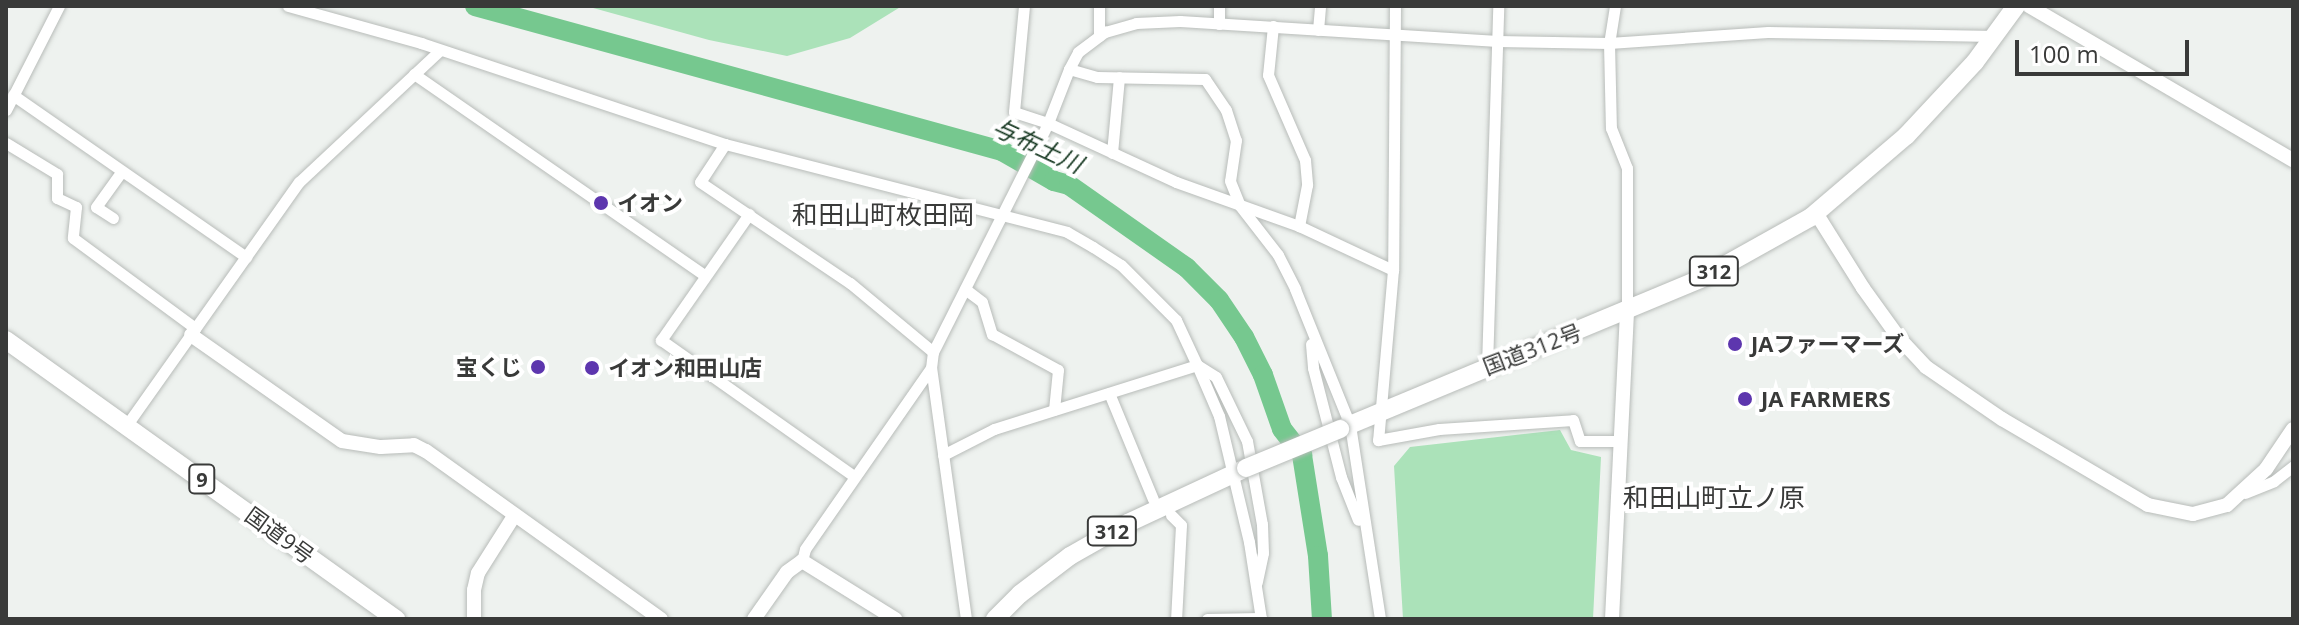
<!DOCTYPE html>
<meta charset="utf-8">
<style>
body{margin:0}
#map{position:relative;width:2299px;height:625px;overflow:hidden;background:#eef2ef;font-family:"Open Sans","Noto Sans JP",sans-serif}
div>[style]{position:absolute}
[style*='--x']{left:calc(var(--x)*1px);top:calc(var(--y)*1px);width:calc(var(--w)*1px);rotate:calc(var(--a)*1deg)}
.green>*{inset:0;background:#abe2b9}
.river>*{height:20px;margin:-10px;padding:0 10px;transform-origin:10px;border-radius:10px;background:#76c88f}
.roads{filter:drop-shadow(0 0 2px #b8bcb9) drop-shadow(0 0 2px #b8bcb9)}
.minor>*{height:11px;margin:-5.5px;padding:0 5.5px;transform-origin:5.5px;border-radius:5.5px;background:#fff}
.tertiary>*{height:14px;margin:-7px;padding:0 7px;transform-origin:7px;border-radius:7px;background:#fff}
.trunk>*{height:18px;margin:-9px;padding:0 9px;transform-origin:9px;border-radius:9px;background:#fff}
.bridges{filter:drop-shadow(0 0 2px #b8bcb9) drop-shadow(0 0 2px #b8bcb9)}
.trunk-bridge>*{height:18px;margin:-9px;padding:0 9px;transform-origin:9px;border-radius:9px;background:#fff}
.dots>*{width:22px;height:22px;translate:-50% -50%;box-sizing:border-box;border:4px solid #fff;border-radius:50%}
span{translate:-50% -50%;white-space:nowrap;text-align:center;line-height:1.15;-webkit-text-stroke:8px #fff;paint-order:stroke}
.shield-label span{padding:2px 6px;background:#fff;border:2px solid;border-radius:6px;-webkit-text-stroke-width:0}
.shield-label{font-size:20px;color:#393a39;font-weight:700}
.poi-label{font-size:22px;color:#393a39;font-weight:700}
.left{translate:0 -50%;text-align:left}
.right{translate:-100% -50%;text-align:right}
.street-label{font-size:22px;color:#393a39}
.water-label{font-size:24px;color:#173922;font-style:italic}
.quarter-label{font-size:26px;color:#393a39}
.frame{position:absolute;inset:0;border:8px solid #393a39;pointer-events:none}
.scale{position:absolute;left:2015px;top:40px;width:174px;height:36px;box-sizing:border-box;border:4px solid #393a39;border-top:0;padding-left:10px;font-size:24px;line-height:28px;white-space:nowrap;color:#393a39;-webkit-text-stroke:6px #fff;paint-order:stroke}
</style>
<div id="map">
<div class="green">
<i style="clip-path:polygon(586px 6px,902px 6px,850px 38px,787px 56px,709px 40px)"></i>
<i style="clip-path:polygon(1560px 430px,1571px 450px,1601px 457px,1593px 619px,1403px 619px,1394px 466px,1410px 447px)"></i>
</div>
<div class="river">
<i style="--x:475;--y:6;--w:547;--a:15.38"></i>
<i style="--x:1002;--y:151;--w:60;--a:30"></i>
<i style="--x:1054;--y:181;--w:16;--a:15"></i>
<i style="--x:1069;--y:185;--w:144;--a:35.1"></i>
<i style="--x:1187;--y:268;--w:45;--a:45"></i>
<i style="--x:1219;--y:300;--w:45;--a:56"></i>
<i style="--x:1244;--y:337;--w:42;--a:63.4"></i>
<i style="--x:1263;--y:375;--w:57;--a:70.6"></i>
<i style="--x:1282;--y:429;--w:33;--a:52"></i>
<i style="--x:1302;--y:455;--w:102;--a:81"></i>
<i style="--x:1318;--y:556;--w:63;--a:86.4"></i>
</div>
<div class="roads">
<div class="minor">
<i style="--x:288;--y:6;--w:138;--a:15.5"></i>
<i style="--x:421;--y:43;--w:320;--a:18.4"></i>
<i style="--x:725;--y:144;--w:353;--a:14.4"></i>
<i style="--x:1067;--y:232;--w:30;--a:30"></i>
<i style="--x:1093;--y:247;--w:33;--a:33"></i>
<i style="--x:1121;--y:265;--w:78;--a:45"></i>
<i style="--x:1176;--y:320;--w:50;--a:65"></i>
<i style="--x:1197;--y:365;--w:56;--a:66.7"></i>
<i style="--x:1219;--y:416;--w:130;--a:76.6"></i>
<i style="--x:1249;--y:542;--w:78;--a:81.1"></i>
<i style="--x:1024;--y:6;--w:106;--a:95.4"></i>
<i style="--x:1014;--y:112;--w:36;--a:18"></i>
<i style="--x:1048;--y:123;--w:141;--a:24.7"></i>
<i style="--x:1176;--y:182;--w:131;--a:19.7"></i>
<i style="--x:1299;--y:226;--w:104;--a:25.1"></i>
<i style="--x:1099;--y:6;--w:30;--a:90"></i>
<i style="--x:1395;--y:6;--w:264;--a:90.4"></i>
<i style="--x:1393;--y:270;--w:171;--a:95"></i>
<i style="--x:1378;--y:440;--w:62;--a:-10.2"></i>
<i style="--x:1439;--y:429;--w:134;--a:-3.8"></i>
<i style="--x:1573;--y:420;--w:22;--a:72"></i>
<i style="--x:1580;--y:441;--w:41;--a:0"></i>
<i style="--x:1615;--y:6;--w:37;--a:99"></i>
<i style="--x:1609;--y:43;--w:85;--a:88.7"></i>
<i style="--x:1611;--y:128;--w:43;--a:68.2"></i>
<i style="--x:1627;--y:168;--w:143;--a:90"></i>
<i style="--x:1219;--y:24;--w:18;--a:-90"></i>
<i style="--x:1273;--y:26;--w:49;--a:95.8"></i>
<i style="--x:1268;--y:75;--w:93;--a:66.5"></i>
<i style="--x:1305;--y:160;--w:25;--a:85"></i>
<i style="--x:1307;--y:185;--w:42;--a:101"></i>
<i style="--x:1318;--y:30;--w:24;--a:-85"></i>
<i style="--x:1069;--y:69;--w:29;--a:16"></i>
<i style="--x:1097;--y:77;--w:108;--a:1.1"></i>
<i style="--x:1205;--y:79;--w:37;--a:56"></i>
<i style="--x:1226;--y:110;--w:32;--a:72"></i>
<i style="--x:1236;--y:140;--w:41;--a:98.3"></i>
<i style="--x:1230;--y:181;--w:27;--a:68"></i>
<i style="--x:1240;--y:206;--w:62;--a:52.2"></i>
<i style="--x:1278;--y:255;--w:38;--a:63"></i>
<i style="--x:1295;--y:289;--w:147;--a:68"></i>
<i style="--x:1350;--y:425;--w:196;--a:81.2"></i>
<i style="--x:414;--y:74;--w:353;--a:34.7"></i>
<i style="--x:13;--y:95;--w:284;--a:34.8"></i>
<i style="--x:6;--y:110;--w:117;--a:-63"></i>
<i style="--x:6;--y:143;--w:60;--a:31.3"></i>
<i style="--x:57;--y:174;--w:24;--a:90"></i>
<i style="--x:57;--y:198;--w:21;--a:25"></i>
<i style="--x:76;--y:207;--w:31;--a:96"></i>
<i style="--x:73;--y:238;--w:152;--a:36.4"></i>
<i style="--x:725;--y:144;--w:45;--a:123.3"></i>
<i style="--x:700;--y:182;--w:181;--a:34"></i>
<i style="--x:850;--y:283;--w:108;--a:39.7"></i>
<i style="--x:1112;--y:153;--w:76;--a:-84.7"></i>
<i style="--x:749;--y:214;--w:154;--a:124.9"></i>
<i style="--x:661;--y:340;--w:236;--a:35.2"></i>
<i style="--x:113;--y:218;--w:20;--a:-147"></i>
<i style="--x:96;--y:207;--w:44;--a:-54.2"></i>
<i style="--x:965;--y:289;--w:21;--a:37"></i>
<i style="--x:982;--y:302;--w:34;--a:73"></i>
<i style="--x:992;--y:334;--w:75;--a:28.6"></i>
<i style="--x:1058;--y:370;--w:40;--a:95.7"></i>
<i style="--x:1311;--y:344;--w:24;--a:85"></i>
<i style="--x:1313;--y:368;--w:113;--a:75.6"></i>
<i style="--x:1341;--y:477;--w:46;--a:68.4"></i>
<i style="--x:1487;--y:366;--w:360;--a:-88.2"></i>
<i style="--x:1109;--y:393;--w:115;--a:67.5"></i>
<i style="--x:126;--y:426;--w:299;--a:-54.7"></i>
<i style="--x:299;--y:182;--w:190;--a:-43.1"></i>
<i style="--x:943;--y:455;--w:57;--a:-27"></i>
<i style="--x:994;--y:429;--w:213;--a:-17.5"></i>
<i style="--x:1197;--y:365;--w:22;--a:32"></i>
<i style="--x:1216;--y:377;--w:71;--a:64.2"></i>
<i style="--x:1247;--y:441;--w:84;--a:79.8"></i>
<i style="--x:1262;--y:524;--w:29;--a:88"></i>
<i style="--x:1263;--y:553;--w:30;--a:102"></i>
<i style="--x:2245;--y:493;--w:31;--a:-22"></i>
<i style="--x:2274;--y:481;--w:24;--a:-38"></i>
<i style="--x:1171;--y:515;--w:14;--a:45"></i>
<i style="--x:1181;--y:525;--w:94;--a:93"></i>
<i style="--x:802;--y:561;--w:12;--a:-76"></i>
<i style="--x:805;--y:549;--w:221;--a:-55.2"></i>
<i style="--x:966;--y:619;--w:253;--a:-97.9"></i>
<i style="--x:931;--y:368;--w:16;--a:-83"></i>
<i style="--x:933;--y:352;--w:256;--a:-63.3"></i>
<i style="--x:1048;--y:123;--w:58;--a:-68.7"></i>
<i style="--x:1069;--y:69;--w:19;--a:-62"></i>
<i style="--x:1078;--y:52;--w:34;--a:-37"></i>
<i style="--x:1105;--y:32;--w:32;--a:-16"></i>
<i style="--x:1136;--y:23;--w:44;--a:-2.6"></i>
<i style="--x:1180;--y:21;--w:318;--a:3.6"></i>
<i style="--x:1497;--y:41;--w:112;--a:1"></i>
<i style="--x:1609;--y:43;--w:159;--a:-4"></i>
<i style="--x:1768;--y:32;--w:227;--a:1"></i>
<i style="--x:1207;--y:619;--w:54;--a:-1.1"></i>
</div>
<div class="tertiary">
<i style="--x:2029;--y:6;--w:306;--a:30.3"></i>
<i style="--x:1816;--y:213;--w:89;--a:57.9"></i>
<i style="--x:1863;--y:288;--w:62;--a:54.2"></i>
<i style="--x:1899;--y:338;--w:40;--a:47"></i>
<i style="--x:1926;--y:367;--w:92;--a:34.4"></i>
<i style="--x:2002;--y:419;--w:169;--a:30.5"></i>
<i style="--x:2148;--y:505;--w:46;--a:11.3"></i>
<i style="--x:2193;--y:514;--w:35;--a:-15"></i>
<i style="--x:2227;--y:505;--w:53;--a:-42.7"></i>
<i style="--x:2266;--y:469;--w:48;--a:-56"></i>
<i style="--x:191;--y:335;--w:184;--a:35.1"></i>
<i style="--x:342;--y:441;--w:39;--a:9"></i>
<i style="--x:381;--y:447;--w:33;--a:-3"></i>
<i style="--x:414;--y:445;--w:13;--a:27"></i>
<i style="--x:426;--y:451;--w:289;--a:35.6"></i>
<i style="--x:474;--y:619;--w:29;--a:-90"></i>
<i style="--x:474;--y:590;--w:17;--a:-77"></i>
<i style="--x:478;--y:573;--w:67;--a:-57.7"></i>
<i style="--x:754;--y:619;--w:57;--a:-54.9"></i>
<i style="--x:787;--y:572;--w:19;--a:-36"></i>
<i style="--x:802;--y:561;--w:110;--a:31.9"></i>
<i style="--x:1612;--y:619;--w:308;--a:-87.2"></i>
</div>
<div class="trunk">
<i style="--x:6;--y:340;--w:480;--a:35.6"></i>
<i style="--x:1340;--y:429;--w:392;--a:-22.6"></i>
<i style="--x:1702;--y:278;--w:125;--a:-29.2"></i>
<i style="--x:1811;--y:217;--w:125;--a:-40.5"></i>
<i style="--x:1906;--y:136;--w:101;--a:-47"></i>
<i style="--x:1975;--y:62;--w:69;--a:-53.8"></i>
<i style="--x:995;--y:619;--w:35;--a:-45"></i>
<i style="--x:1020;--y:594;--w:63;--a:-37.2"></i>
<i style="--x:1070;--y:556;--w:67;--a:-29.6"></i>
<i style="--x:1128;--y:523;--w:130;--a:-25"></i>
</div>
</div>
<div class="bridges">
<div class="trunk-bridge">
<i style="--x:1246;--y:468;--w:102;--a:-22.5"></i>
</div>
</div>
<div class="dots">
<i style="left:601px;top:203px;background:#5d36ae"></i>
<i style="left:1735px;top:344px;background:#5d36ae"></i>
<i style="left:538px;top:367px;background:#5d36ae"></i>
<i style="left:592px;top:368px;background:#5d36ae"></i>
<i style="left:1745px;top:399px;background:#5d36ae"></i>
</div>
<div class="shield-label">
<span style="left:1714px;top:271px">312</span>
<span style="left:202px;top:479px">9</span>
<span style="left:1112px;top:531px">312</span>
</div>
<div class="poi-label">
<span class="left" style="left:617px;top:203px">イオン</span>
<span class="left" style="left:1751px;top:344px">JAファーマーズ</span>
<span class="right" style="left:522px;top:367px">宝くじ</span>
<span class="left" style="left:608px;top:368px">イオン和田山店</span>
<span class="left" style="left:1761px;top:399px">JA FARMERS</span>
</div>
<div class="street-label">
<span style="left:1532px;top:349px;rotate:-21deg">国道312号</span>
<span style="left:280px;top:535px;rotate:36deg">国道9号</span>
</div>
<div class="water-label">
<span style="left:1038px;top:145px;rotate:25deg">与布土川</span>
</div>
<div class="quarter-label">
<span style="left:883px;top:215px">和田山町枚田岡</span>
<span style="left:1714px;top:498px">和田山町立ノ原</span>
</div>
<div class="frame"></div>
<div class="scale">100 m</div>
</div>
